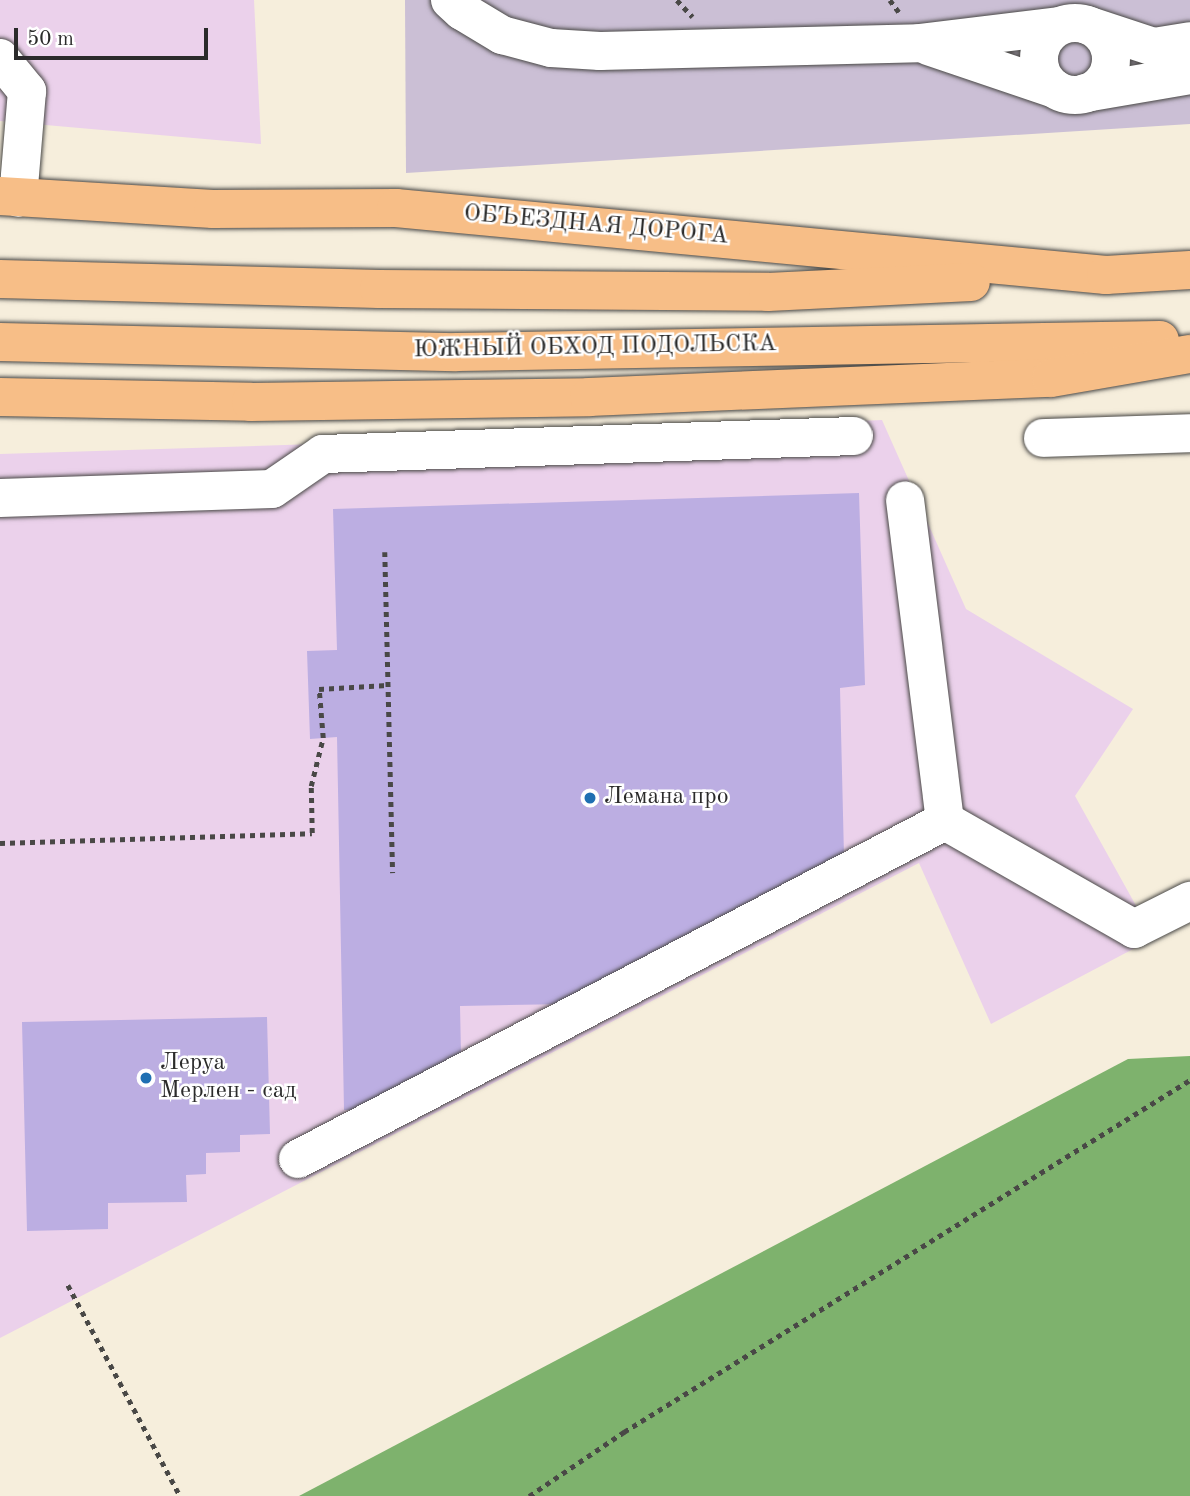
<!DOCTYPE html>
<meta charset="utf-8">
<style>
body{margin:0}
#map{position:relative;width:1190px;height:1496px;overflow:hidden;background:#f6eedc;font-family:"Old Standard TT",serif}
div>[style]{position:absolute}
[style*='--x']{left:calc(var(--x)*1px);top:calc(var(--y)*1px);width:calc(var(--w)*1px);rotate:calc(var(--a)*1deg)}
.built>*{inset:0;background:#ebd1eb}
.industrial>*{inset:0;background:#cbbfd5}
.forest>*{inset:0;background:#7eb26d}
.building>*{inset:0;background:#bcaee2}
.path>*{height:4.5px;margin-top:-2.25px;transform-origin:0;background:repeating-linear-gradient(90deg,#494846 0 5px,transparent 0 10px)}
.roads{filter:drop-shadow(0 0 2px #494846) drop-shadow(0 0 2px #494846)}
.minor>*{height:38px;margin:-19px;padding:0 19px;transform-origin:19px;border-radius:19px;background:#fff}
.minor>.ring{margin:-19px;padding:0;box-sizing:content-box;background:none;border:38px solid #fff;border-radius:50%}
.major>*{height:38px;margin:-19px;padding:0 19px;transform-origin:19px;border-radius:19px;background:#f7be87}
.dots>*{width:19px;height:19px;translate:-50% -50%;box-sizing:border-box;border:4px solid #fff;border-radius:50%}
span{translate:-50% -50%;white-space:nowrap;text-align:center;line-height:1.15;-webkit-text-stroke:5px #fff;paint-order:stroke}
.street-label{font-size:24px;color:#2b2b2b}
.poi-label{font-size:24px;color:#2b2b2b}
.left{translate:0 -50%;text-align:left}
.scale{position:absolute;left:14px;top:28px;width:194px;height:32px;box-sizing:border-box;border:4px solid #2b2b2b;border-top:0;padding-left:9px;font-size:21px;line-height:24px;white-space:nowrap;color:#2b2b2b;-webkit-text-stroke:5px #fff;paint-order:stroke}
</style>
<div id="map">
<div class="built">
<i style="clip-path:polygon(0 0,254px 0,261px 144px,0 121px)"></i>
<i style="clip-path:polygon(882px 420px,966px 609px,1133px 709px,1075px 796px,1154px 938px,991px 1024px,919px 863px,0 1338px,0 454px,347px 443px)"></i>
</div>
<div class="industrial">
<i style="clip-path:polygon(405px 0,1190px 0,1190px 124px,406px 173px)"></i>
</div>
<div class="forest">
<i style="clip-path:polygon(1190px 1056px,1190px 1496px,299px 1496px,1128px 1059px)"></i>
</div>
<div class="building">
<i style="clip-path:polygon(859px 493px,865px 685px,840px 688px,844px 856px,569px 1004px,460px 1006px,461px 1054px,361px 1110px,344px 1110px,337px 737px,310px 739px,307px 651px,337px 650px,333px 509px)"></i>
<i style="clip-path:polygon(267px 1017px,270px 1134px,240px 1135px,240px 1152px,206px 1153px,206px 1174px,186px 1175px,187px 1202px,108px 1203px,108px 1229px,27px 1231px,22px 1022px)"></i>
</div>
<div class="path">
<i style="--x:677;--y:0;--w:23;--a:47"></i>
<i style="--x:890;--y:0;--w:15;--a:53"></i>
<i style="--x:385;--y:552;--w:321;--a:88.6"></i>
<i style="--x:0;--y:843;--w:312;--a:-1.8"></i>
<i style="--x:312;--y:833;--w:47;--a:-91.2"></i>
<i style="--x:311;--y:786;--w:49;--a:-76"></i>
<i style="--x:323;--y:738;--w:49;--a:-94.7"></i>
<i style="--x:319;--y:689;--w:68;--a:-3.4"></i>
<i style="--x:68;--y:1285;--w:239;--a:62"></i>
<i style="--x:529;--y:1496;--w:115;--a:-34"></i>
<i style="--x:624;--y:1432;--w:667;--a:-31.88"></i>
</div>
<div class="roads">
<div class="minor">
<i style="--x:450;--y:0;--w:16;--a:43"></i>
<i style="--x:462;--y:11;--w:47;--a:31"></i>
<i style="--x:502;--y:35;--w:51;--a:14.9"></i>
<i style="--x:551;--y:48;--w:49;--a:3.5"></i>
<i style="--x:600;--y:51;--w:319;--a:-1.4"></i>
<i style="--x:919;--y:43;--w:141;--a:-6.9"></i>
<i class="ring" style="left:1039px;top:23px;width:34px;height:34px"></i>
<i style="--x:1087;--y:25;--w:71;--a:18.2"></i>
<i style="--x:1154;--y:47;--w:36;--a:-9"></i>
<i style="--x:928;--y:46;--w:134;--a:18.7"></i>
<i style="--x:0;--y:58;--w:43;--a:50.7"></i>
<i style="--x:27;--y:91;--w:107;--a:94.8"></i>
<i style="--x:1085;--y:93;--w:107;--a:-9.7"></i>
<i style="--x:1043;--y:438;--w:147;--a:-1.9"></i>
<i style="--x:0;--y:498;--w:272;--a:-1.9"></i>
<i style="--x:272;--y:489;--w:62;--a:-34.5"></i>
<i style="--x:323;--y:454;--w:531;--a:-1.94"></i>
<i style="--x:945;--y:821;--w:218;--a:29.7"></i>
<i style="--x:1134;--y:929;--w:63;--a:-26.6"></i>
<i style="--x:298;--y:1159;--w:730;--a:-27.58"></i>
<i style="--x:945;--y:821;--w:323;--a:-97.1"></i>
</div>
<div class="major">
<i style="--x:0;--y:196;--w:213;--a:3.5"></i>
<i style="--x:213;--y:209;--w:183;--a:-0.3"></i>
<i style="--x:396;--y:208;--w:713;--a:5.39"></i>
<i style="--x:1106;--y:275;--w:84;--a:-3.4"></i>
<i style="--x:0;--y:279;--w:379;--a:1.5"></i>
<i style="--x:379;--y:289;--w:389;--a:0.4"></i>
<i style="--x:768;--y:292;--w:203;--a:-2.8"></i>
<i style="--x:0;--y:342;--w:456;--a:1.3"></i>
<i style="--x:456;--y:352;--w:704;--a:-0.98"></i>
<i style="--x:0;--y:397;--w:251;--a:1.1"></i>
<i style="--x:251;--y:402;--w:338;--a:-0.8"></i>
<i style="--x:589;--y:397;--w:462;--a:-2.4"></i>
<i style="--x:1051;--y:378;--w:141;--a:-9.8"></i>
</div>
</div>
<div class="dots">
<i style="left:590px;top:798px;background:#1f6fb2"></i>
<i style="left:146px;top:1078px;background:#1f6fb2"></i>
</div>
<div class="street-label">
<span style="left:596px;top:226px;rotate:5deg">ОБЪЕЗДНАЯ ДОРОГА</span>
<span style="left:595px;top:348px;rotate:-1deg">ЮЖНЫЙ ОБХОД ПОДОЛЬСКА</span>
</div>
<div class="poi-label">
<span class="left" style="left:604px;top:798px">Лемана про</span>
<span class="left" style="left:160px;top:1078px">Леруа<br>Мерлен - сад</span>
</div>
<div class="scale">50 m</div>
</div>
